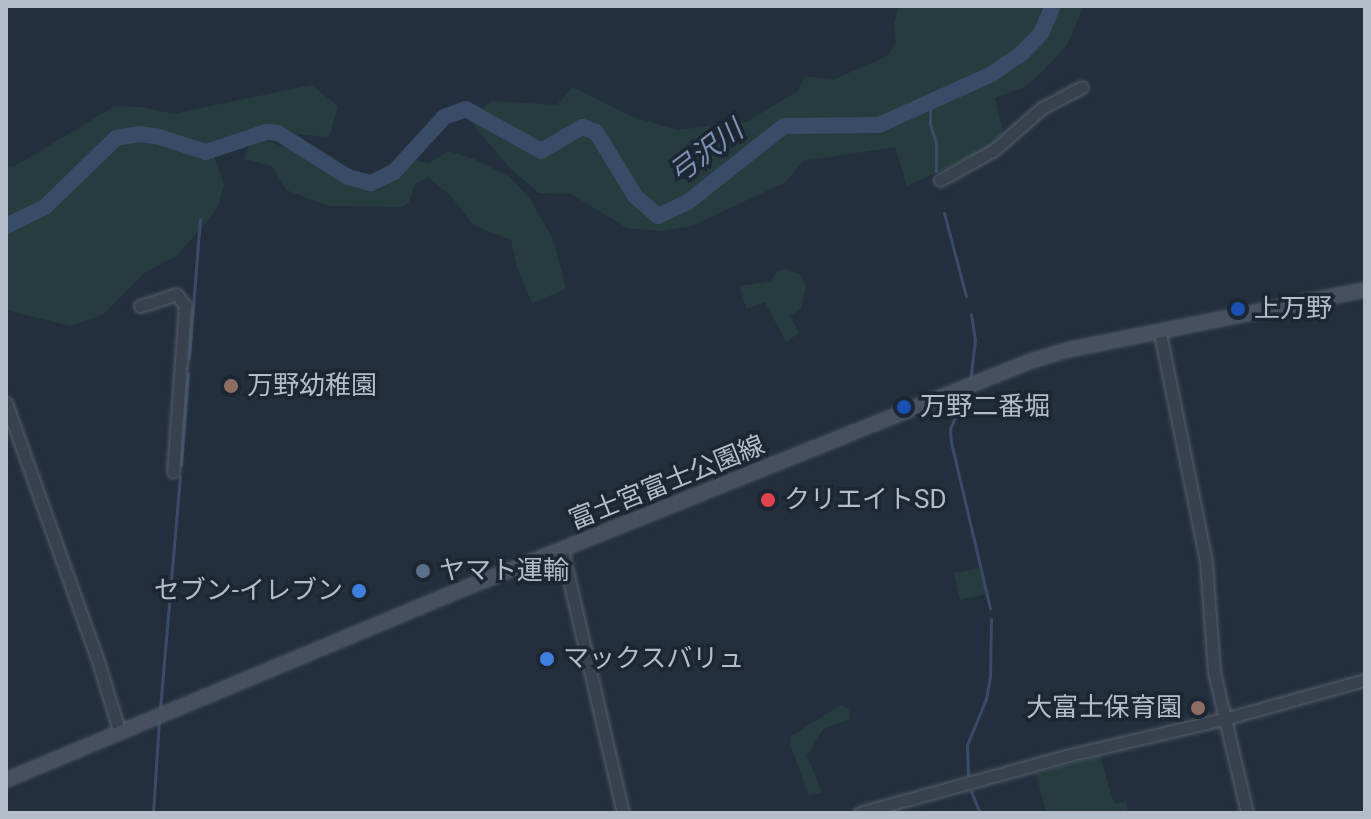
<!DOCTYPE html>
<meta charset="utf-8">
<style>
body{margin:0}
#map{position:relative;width:1371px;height:819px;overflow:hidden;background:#242f3e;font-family:Roboto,"Noto Sans JP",sans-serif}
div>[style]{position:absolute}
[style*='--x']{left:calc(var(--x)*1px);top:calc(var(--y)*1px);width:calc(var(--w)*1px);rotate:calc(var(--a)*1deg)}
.green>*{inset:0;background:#263c3f}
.stream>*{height:3px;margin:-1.5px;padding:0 1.5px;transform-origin:1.5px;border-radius:1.5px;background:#394c67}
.river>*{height:16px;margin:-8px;padding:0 8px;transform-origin:8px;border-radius:8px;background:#394c67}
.roads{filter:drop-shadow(0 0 2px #565f6c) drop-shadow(0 0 2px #565f6c)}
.tertiary>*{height:11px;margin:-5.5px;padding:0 5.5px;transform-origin:5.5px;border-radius:5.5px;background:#38414e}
.secondary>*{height:12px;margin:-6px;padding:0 6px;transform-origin:6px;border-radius:6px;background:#465061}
.dots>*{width:22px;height:22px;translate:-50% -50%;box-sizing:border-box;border:4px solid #1d2633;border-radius:50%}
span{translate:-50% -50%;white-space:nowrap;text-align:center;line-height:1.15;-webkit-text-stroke:7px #1d2633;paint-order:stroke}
.poi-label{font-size:26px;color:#b4bcc9}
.left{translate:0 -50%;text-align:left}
.right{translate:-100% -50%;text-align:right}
.street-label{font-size:26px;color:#b4bcc9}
.water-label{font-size:28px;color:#7c92b1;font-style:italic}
.frame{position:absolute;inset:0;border:8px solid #b4bcc9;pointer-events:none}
</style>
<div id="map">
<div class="green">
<i style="clip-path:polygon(899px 6px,1084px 6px,1067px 45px,1043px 71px,1024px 87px,995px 98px,1003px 133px,985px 150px,907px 186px,895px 147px,803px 161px,786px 182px,692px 226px,660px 231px,627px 228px,571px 194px,539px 193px,508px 166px,469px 120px,491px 101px,557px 105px,572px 87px,630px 116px,677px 130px,746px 122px,798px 91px,805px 76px,833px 80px,887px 56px,896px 42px,894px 23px)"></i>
<i style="clip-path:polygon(311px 85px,338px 106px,329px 137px,265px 131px,213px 154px,224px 185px,217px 209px,178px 255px,144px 273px,104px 314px,71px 326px,6px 310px,6px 167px,15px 166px,115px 106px,142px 107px,173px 114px)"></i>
<i style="clip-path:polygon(252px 139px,272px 142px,368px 185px,403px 155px,428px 164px,448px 151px,474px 159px,510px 177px,530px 199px,553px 239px,566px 289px,532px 303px,517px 268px,511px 240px,473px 225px,451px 196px,428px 177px,415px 184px,409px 202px,402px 207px,328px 206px,286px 190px,272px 166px,244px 159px)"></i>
<i style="clip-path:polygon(787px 269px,800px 274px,806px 286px,801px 309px,790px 316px,799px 333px,786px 342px,765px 302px,746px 309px,740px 286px,771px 281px,777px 271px)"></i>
<i style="clip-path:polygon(980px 568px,986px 594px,960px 600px,954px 573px)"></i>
<i style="clip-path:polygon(841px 705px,849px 710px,850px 719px,823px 729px,807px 756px,822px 792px,809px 796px,790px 744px,791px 736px)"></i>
<i style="clip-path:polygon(1100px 756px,1114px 804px,1126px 802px,1128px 813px,1046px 813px,1036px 773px)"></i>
</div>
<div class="stream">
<i style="--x:930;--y:103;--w:21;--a:90"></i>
<i style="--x:930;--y:124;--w:19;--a:72"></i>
<i style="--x:936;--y:142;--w:29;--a:90"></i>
<i style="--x:206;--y:156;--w:4;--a:-90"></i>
<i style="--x:944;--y:213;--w:86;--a:75.2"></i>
<i style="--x:189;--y:358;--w:139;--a:-85.5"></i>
<i style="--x:970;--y:381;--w:41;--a:-83"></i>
<i style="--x:975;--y:340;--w:26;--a:-99"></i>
<i style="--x:966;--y:392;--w:40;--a:113.4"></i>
<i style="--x:950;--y:429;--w:13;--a:86"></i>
<i style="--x:951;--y:442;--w:171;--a:76.8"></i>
<i style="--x:181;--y:465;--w:92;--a:-85.6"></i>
<i style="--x:160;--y:709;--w:233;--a:-85.1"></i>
<i style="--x:968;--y:775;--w:30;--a:-92"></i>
<i style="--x:967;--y:745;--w:50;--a:-67.6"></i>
<i style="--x:986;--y:699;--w:22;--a:-80"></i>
<i style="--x:990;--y:677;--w:58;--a:-89"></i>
<i style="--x:971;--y:791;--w:24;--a:68"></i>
<i style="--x:153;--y:813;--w:92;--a:-86.3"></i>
</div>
<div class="river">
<i style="--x:6;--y:226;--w:43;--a:-26"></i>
<i style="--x:45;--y:207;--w:99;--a:-44.2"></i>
<i style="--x:116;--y:138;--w:23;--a:-10"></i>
<i style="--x:139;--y:134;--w:17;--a:7"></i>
<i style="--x:156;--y:136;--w:52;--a:17.7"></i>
<i style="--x:206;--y:152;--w:63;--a:-18.4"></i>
<i style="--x:266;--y:132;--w:12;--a:5"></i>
<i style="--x:278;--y:133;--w:83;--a:32.2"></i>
<i style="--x:348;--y:177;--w:24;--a:15"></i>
<i style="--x:371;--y:183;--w:25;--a:-26"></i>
<i style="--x:394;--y:172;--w:74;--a:-47.7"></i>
<i style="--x:444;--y:117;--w:23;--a:-20"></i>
<i style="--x:466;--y:109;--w:86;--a:29.2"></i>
<i style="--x:541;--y:151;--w:48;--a:-30.3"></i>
<i style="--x:582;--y:127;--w:15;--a:20"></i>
<i style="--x:596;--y:132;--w:75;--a:58.6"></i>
<i style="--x:635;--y:196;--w:30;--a:41"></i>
<i style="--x:658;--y:216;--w:33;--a:-25"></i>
<i style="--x:688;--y:202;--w:122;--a:-38.4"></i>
<i style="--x:784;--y:126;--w:95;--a:-0.6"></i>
<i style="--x:879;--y:125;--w:124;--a:-24.3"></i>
<i style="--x:992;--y:74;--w:37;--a:-35"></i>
<i style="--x:1022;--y:53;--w:28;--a:-46"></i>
<i style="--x:1041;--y:33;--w:30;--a:-66"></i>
</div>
<div class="roads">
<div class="tertiary">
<i style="--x:940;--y:180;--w:62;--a:-29.1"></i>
<i style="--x:994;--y:150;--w:64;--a:-41.2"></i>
<i style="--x:1042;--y:108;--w:45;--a:-27.7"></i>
<i style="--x:140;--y:306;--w:38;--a:-18"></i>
<i style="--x:176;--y:294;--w:14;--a:51"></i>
<i style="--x:185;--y:305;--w:167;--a:94.1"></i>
<i style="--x:1160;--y:333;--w:234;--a:78.6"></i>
<i style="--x:1206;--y:562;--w:110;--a:85.8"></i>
<i style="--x:1214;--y:672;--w:145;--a:76.8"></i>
<i style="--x:6;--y:403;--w:271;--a:70.4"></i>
<i style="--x:97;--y:658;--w:78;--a:73"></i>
<i style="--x:562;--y:549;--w:271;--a:77"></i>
<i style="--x:859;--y:813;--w:219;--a:-15.4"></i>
<i style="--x:1070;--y:755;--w:158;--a:-13.2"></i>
<i style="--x:1224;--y:719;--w:146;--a:-15.5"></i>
</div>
<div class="secondary">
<i style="--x:6;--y:780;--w:479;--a:-22.7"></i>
<i style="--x:448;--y:595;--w:628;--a:-21.87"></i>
<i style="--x:1031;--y:361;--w:38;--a:-17"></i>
<i style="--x:1067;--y:350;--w:304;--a:-11.4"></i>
</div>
</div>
<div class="dots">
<i style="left:1238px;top:309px;background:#1a4fb4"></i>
<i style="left:231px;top:386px;background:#8d6e63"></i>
<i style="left:904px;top:407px;background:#1a4fb4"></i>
<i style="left:768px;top:500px;background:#e0444e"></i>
<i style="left:423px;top:571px;background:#5c6f8a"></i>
<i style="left:359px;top:591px;background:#3f7fe0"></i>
<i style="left:547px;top:659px;background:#3f7fe0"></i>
<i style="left:1198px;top:708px;background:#8d6e63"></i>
</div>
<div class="poi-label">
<span class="left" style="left:1254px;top:309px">上万野</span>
<span class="left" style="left:247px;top:386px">万野幼稚園</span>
<span class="left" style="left:920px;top:407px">万野二番堀</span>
<span class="left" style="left:784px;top:500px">クリエイトSD</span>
<span class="left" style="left:439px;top:571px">ヤマト運輸</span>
<span class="right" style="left:343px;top:591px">セブン-イレブン</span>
<span class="left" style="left:563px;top:659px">マックスバリュ</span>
<span class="right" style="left:1182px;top:708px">大富士保育園</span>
</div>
<div class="street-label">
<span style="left:667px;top:483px;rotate:-22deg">富士宮富士公園線</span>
</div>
<div class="water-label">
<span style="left:706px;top:152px;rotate:-37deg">弓沢川</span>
</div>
<div class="frame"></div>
</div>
